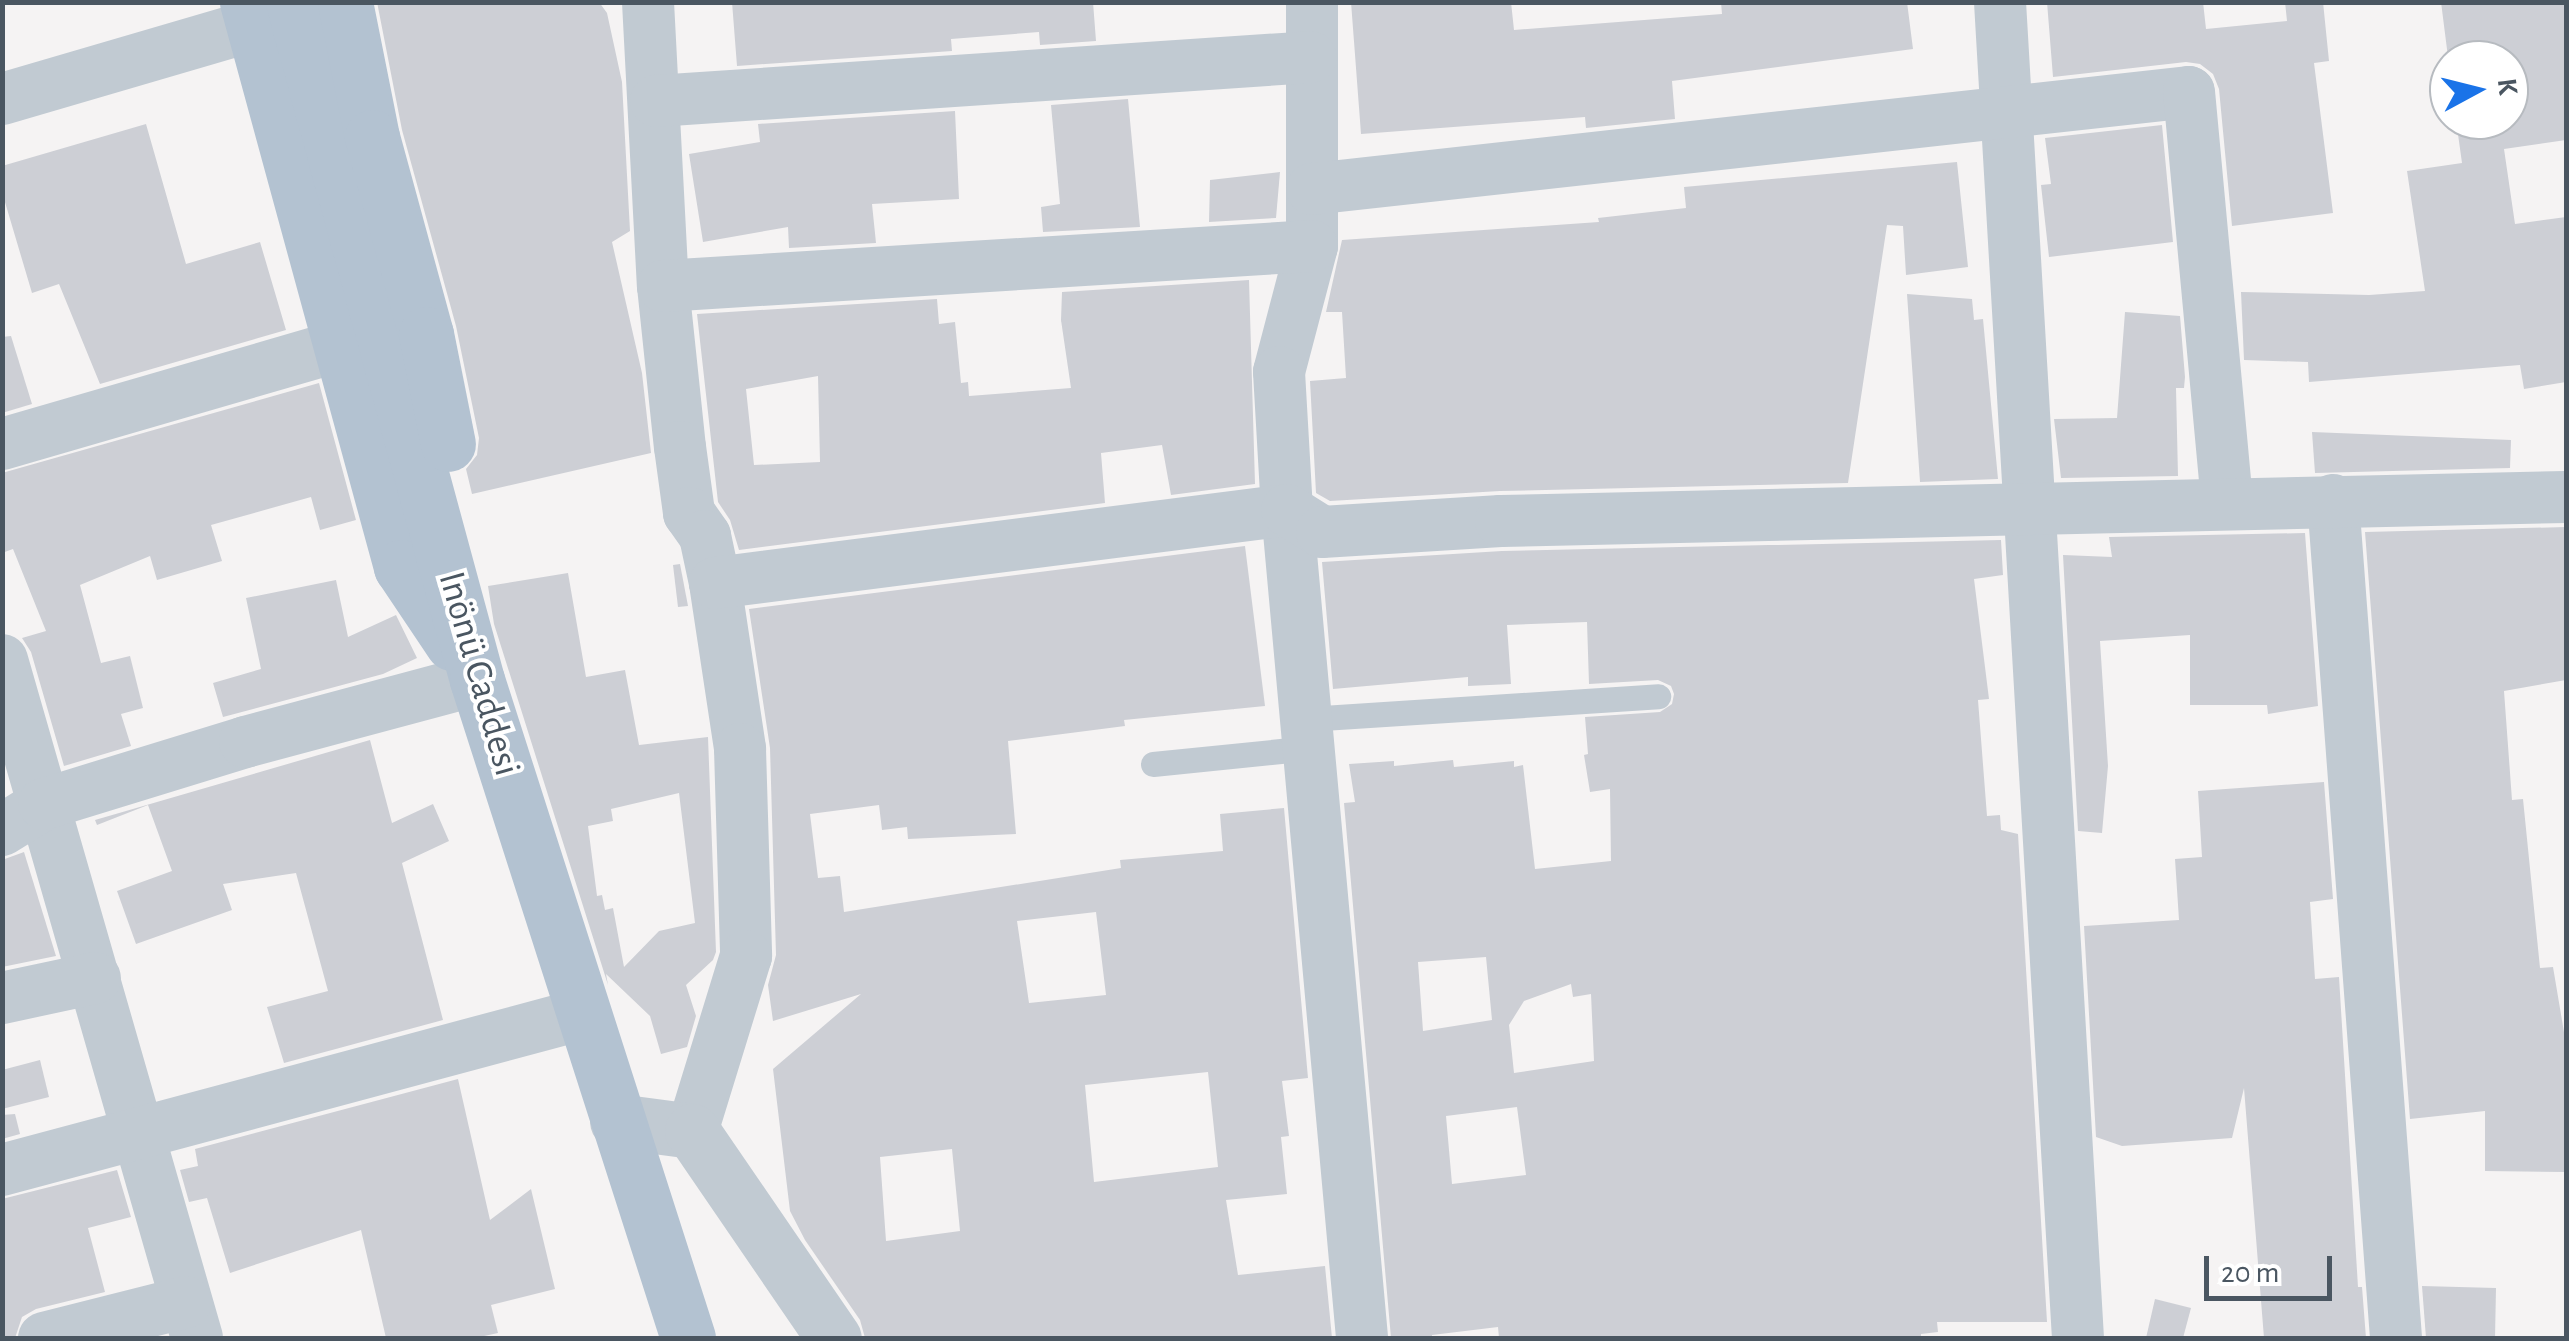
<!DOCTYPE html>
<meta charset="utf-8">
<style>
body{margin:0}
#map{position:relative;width:2569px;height:1341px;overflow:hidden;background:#f5f3f3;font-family:"Alegreya Sans",sans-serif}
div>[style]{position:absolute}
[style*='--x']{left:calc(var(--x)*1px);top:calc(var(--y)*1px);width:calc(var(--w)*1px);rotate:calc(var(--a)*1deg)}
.building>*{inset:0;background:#cdcfd5}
.service>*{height:25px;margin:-12.5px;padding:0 12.5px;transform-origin:12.5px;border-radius:12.5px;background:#c1cad2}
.minor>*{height:52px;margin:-26px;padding:0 26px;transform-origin:26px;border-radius:26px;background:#c1cad2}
.tertiary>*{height:55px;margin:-27.5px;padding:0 27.5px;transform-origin:27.5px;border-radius:27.5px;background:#c1cad2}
.primary>*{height:55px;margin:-27.5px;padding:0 27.5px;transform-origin:27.5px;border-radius:27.5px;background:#b3c2d1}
span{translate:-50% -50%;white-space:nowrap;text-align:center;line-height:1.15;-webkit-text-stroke:8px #fff;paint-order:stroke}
.street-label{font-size:38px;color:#4a5661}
.frame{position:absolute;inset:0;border:5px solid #4a5661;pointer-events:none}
.north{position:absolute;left:2429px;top:40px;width:100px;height:100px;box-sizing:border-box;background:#fff;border:2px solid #b7bbc0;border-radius:50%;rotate:83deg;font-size:28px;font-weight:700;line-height:40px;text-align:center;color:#4a5661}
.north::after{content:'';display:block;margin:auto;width:35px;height:45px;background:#1a73e8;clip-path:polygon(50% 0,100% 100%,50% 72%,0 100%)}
.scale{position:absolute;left:2204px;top:1256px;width:128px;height:45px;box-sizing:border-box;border:5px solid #4a5661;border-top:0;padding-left:12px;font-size:30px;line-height:35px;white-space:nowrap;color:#4a5661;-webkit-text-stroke:8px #fff;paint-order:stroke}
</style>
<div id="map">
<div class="building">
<i style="clip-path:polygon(377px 2px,599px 2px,607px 13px,622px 82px,630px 231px,612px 242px,642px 373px,651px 453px,472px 494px,466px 469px,477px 455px,479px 438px,456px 326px,402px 130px)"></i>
<i style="clip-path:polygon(732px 2px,1093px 2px,1096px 41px,1040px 45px,1039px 32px,951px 39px,952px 51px,737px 66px)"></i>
<i style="clip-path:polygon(1351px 2px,1511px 2px,1514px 30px,1722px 14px,1721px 2px,1907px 2px,1913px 49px,1672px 81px,1675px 119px,1586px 128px,1585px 117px,1361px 134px)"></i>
<i style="clip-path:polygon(2047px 2px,2203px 2px,2206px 29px,2287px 21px,2285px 2px,2323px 2px,2329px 61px,2314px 63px,2333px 213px,2232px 226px,2219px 89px,2213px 74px,2200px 64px,2186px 62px,2053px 77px)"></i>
<i style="clip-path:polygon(2441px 2px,2566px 2px,2566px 140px,2504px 149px,2515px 224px,2566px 217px,2566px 382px,2524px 389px,2520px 365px,2309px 382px,2308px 362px,2244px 360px,2241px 292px,2369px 295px,2425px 291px,2407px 171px,2462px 163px,2456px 120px,2509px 120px,2509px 60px,2449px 60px,2449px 65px)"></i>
<i style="clip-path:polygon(1128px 99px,1140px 227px,1043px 232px,1041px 207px,1060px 204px,1051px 105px)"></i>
<i style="clip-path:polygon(955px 111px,959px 199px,872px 204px,876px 243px,789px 248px,788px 227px,703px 242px,689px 154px,760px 142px,758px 124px)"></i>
<i style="clip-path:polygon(146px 124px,186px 264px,260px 242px,286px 330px,100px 384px,59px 284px,32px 293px,2px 192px,2px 166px)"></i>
<i style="clip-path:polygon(2162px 125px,2173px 242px,2049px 257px,2041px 185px,2051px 184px,2045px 138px)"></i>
<i style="clip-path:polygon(1957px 162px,1968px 267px,1906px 275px,1903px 226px,1887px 225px,1848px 483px,1500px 491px,1330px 501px,1316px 493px,1310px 381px,1346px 378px,1342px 312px,1326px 312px,1342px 240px,1599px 222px,1598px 218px,1686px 208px,1684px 187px)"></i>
<i style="clip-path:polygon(1280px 172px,1276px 218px,1209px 222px,1210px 180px)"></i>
<i style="clip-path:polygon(evenodd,1249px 280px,1255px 484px,1171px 495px,1162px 445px,1101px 453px,1105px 503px,739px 550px,730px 520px,718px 502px,697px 314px,937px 299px,939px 324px,955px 322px,961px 383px,968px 382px,969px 396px,1071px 388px,1061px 320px,1062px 292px,1249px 280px,818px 376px,820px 462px,754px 465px,746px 389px,818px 376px)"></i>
<i style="clip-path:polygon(1907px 294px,1972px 299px,1974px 320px,1983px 319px,1998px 479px,1920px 482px)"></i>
<i style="clip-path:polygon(2125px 312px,2180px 316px,2185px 377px,2184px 388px,2176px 388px,2178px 476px,2061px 478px,2054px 419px,2117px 418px)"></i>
<i style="clip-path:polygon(11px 336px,32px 404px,2px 413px,2px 337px)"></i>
<i style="clip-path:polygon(319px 383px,356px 520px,320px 530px,311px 497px,211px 525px,222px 561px,157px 580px,150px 556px,80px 585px,101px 663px,130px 656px,143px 708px,121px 714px,131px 746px,64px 766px,31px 652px,22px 638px,46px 631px,13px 549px,2px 553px,2px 473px)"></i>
<i style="clip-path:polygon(2312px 432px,2511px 440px,2510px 468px,2315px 473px)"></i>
<i style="clip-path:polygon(2566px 527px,2566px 680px,2504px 691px,2512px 800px,2523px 799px,2540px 968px,2553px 967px,2566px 1044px,2566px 1172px,2485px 1171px,2485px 1111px,2410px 1119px,2365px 532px)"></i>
<i style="clip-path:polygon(2305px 533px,2318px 706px,2268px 714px,2267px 705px,2190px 705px,2190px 635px,2100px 641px,2108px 766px,2102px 833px,2078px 831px,2063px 555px,2112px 557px,2109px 537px)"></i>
<i style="clip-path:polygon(evenodd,2001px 540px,2003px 575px,1974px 579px,1989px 699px,1978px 700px,1987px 816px,2000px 815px,2001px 830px,2018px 834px,2047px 1322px,1937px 1322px,1938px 1332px,1921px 1334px,1921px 1338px,1499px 1338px,1498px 1327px,1432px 1335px,1432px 1338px,1391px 1338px,1344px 803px,1355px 802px,1349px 764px,1394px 761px,1394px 766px,1453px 760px,1454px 767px,1514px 761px,1514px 767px,1523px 765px,1535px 869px,1611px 861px,1610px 789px,1590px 792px,1584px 755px,1588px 754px,1585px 717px,1660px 712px,1672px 704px,1674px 694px,1671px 686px,1658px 680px,1589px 684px,1587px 622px,1507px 625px,1511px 684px,1468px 686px,1468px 677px,1333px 689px,1322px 562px,1502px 551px,2001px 540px,1486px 957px,1492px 1020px,1423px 1031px,1418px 962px,1486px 957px,2001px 540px,1571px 984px,1573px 997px,1591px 994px,1594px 1061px,1514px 1073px,1509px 1025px,1524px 1001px,1571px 984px,2001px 540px,1517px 1107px,1526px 1175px,1452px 1184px,1446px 1116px,1517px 1107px)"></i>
<i style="clip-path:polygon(evenodd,1245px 546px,1265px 706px,1124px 720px,1125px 726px,1008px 741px,1016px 834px,908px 839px,907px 827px,882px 830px,879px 805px,810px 814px,818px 878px,840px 876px,844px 912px,1121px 868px,1120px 860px,1223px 851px,1220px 814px,1284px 808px,1308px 1078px,1282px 1081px,1289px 1136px,1281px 1137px,1287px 1194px,1226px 1200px,1238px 1275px,1325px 1266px,1332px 1338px,865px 1338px,860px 1320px,805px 1240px,790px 1211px,773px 1069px,861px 994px,773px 1021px,768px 985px,776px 955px,770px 748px,749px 609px,1245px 546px,1096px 912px,1106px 995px,1029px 1003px,1017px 921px,1096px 912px,1245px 546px,1208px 1072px,1218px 1167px,1094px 1182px,1085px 1085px,1208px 1072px,1245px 546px,952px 1149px,960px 1231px,886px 1241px,880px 1157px,952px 1149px)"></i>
<i style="clip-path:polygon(680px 564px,688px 606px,678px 607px,673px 565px)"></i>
<i style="clip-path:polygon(evenodd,568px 573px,586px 677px,625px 670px,639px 745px,708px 737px,716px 952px,713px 960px,686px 985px,696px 1016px,687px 1047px,661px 1054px,650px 1016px,606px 974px,608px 985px,494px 624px,488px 586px,568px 573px,679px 793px,695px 923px,659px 931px,624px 967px,613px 908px,605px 910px,602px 895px,597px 896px,588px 826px,613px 821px,611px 809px,679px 793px)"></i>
<i style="clip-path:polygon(336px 580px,348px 637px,396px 615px,417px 658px,383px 674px,223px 717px,213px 683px,261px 669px,246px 598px)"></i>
<i style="clip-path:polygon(370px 740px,392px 823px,433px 804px,449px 841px,402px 863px,443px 1020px,284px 1063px,267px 1007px,328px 991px,296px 873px,223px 884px,232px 910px,136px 944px,117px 891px,172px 871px,148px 805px,97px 825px,95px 820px)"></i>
<i style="clip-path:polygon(2324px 782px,2333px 899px,2310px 902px,2315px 979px,2339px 977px,2358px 1287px,2362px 1287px,2366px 1338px,2264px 1338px,2244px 1088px,2232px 1138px,2122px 1146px,2096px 1137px,2084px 926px,2179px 920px,2175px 859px,2202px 857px,2198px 791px)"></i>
<i style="clip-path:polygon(24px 852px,56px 956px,2px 967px,2px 860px)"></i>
<i style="clip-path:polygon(40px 1060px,49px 1097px,2px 1109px,2px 1070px)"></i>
<i style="clip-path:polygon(458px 1079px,490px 1220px,531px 1189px,555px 1289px,491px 1305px,498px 1333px,475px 1338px,386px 1338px,361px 1230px,230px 1273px,207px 1198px,189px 1202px,180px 1170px,198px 1166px,195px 1149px)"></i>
<i style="clip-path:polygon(15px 1114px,20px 1134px,2px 1139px,2px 1115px)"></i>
<i style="clip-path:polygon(117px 1170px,131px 1217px,88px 1228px,105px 1292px,36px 1309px,22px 1317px,15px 1338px,2px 1338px,2px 1199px)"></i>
<i style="clip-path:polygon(2422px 1286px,2496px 1288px,2495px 1338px,2426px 1338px)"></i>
<i style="clip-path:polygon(2155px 1299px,2191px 1308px,2183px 1338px,2146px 1338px)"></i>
</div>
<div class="service">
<i style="--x:1307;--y:719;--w:352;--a:-3.7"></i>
<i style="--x:1153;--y:764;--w:158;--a:-5.8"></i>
</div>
<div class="minor">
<i style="--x:648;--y:2;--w:284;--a:87"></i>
<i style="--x:663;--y:286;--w:162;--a:84"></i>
<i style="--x:680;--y:447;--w:67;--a:82.2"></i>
<i style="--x:689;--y:513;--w:28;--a:55"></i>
<i style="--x:705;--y:536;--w:48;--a:78"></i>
<i style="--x:715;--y:583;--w:168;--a:81.4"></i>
<i style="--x:740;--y:749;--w:207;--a:88.3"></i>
<i style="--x:746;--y:956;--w:183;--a:107.1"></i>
<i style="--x:1312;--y:2;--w:244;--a:90"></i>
<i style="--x:1312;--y:246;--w:130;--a:104.7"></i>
<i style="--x:1279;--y:372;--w:138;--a:86.7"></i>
<i style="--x:1287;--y:510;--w:831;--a:84.82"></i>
<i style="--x:2000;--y:2;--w:1338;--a:86.66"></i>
<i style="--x:2;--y:99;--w:260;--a:-16.3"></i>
<i style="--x:656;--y:101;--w:656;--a:-3.84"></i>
<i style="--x:1312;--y:189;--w:882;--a:-6.31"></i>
<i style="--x:2189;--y:92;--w:412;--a:84.7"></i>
<i style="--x:663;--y:286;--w:650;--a:-3.53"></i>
<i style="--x:2;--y:444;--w:352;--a:-16.2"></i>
<i style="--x:2333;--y:500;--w:840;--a:85.7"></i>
<i style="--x:715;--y:583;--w:577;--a:-7.27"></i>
<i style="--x:1287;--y:510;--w:41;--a:32.2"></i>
<i style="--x:1322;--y:532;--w:179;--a:-3.5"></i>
<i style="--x:1501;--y:521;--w:1065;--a:-1.29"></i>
<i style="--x:2;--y:660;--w:705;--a:73.95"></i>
<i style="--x:2;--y:830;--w:49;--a:-31.8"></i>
<i style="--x:44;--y:804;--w:210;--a:-17.1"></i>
<i style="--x:245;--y:742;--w:240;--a:-15"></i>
<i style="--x:2;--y:998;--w:95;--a:-12.1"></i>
<i style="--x:2;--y:1170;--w:602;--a:-15.03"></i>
<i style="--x:44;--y:1338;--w:146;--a:-14.2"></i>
</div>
<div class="tertiary">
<i style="--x:617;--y:1121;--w:76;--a:7.6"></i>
<i style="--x:692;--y:1131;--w:251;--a:55.6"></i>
</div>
<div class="primary">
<i style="--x:247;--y:2;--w:586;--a:74.75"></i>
<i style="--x:401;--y:567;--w:92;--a:56.1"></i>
<i style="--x:293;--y:2;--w:703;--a:74.82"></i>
<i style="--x:477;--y:680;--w:691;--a:72.22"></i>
<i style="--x:345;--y:2;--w:138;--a:78.7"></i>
<i style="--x:372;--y:137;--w:204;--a:74.7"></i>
<i style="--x:426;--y:334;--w:112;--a:78.7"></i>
</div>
<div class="street-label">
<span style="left:478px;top:674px;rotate:74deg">Inönü Caddesi</span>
</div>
<div class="frame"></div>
<div class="north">K</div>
<div class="scale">20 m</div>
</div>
